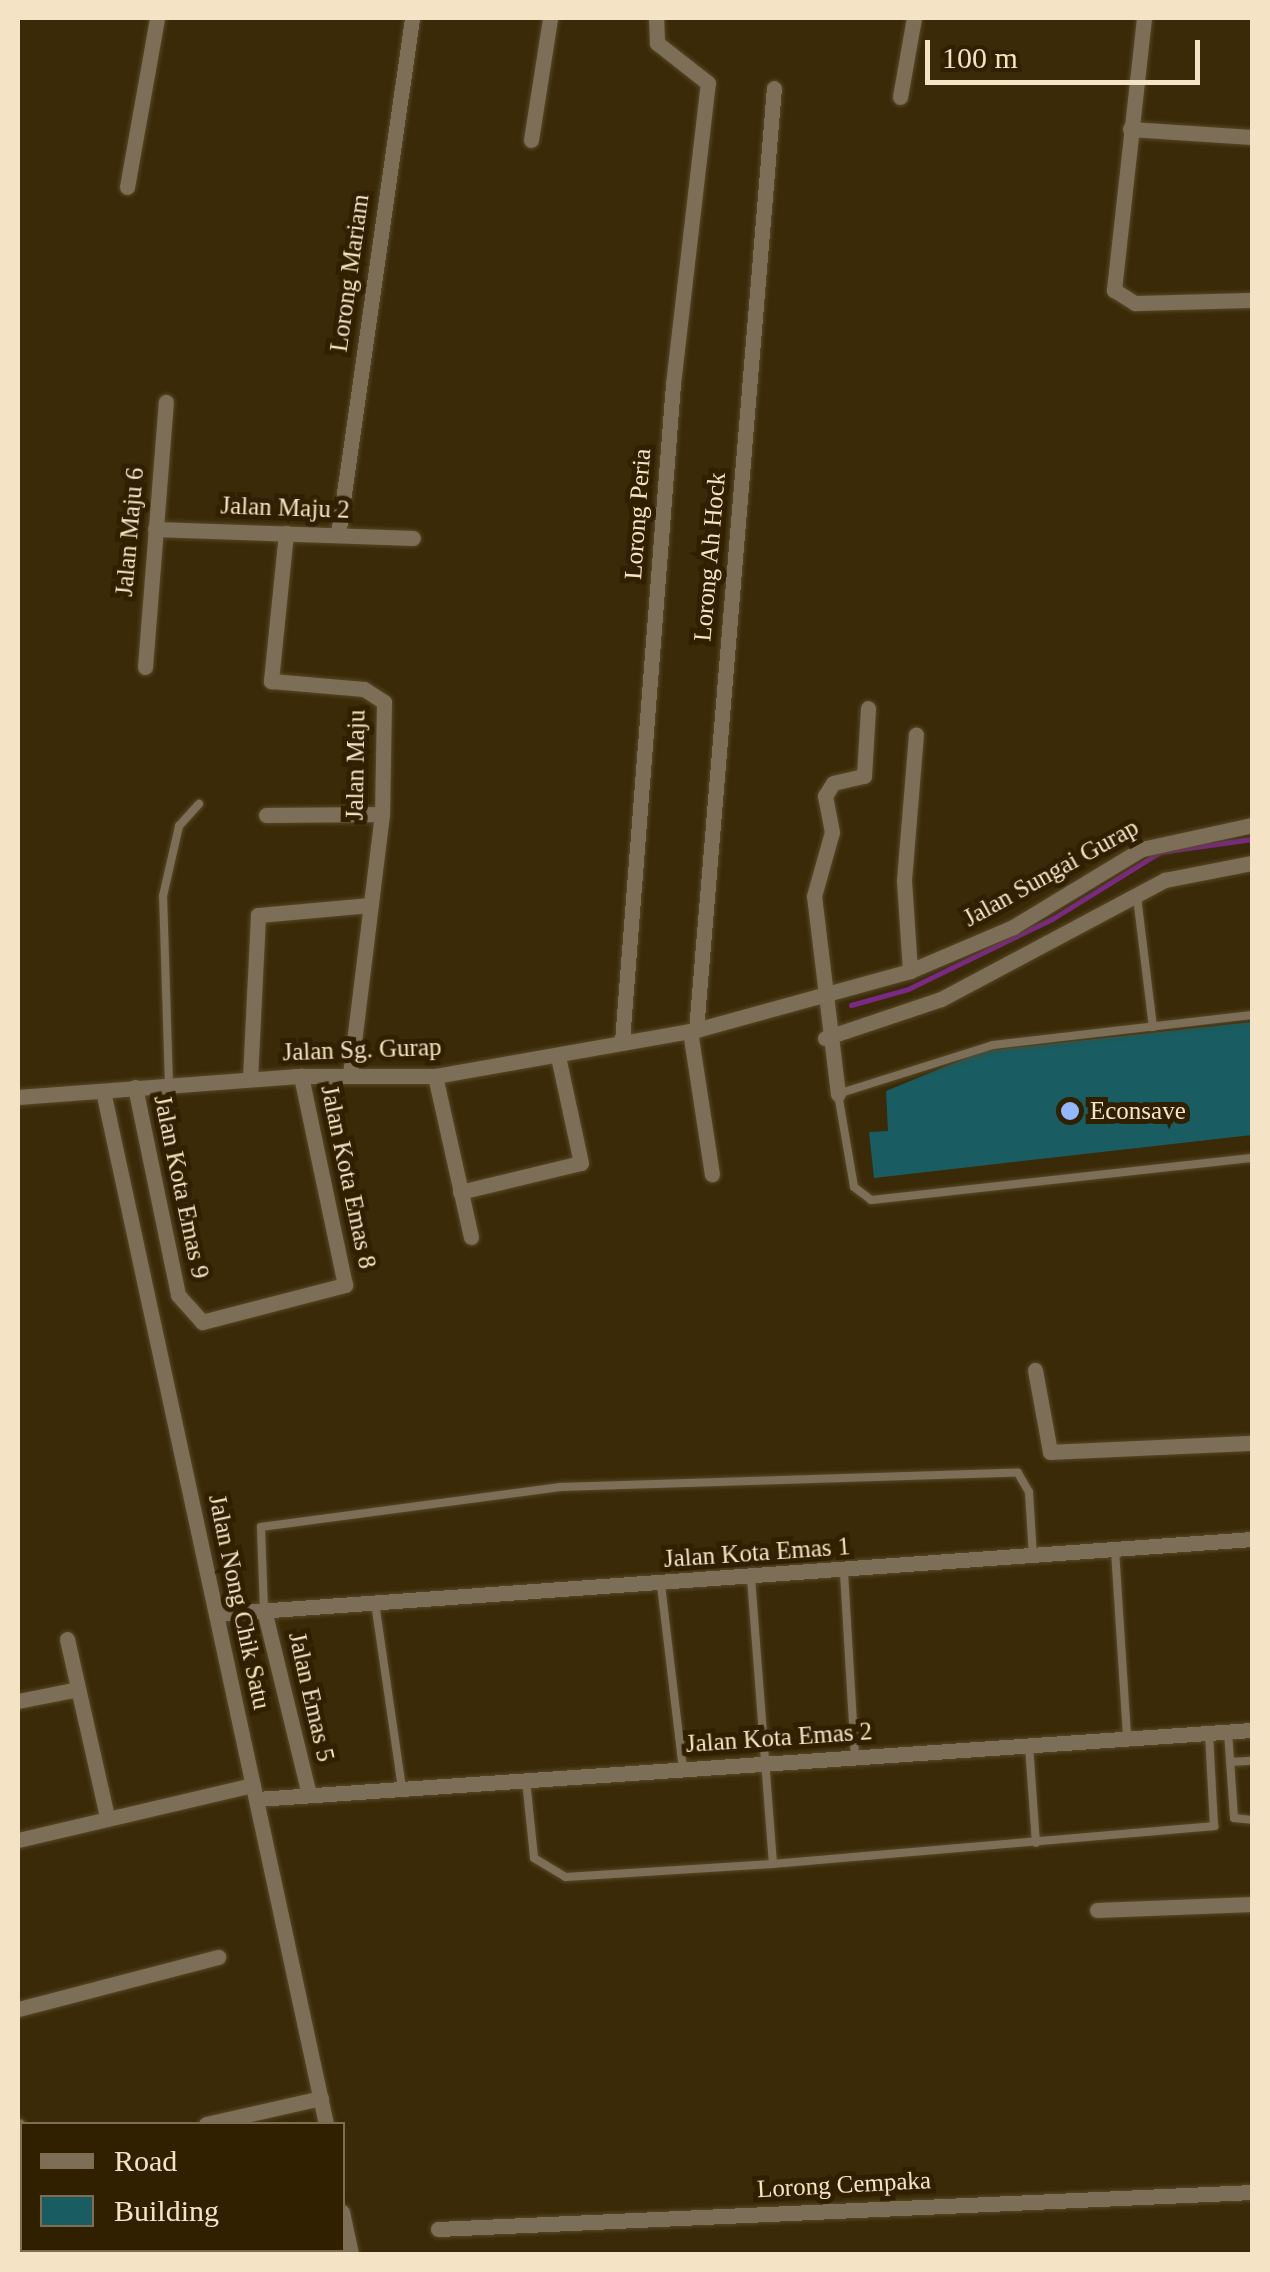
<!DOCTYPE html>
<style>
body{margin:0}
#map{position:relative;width:1270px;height:2272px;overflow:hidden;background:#3a2a08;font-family:"Times New Roman",serif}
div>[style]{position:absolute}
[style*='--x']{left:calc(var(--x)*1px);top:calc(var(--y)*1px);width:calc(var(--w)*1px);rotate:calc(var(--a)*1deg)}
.stream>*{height:5px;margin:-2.5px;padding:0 2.5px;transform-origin:2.5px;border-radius:2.5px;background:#7b2986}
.building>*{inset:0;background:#195c61}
.roads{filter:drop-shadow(0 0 2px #584826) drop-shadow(0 0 2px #584826)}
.service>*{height:8px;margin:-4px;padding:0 4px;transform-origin:4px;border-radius:4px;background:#7d6f57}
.minor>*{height:15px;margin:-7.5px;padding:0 7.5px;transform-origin:7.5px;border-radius:7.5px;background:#7d6f57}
.dots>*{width:28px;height:28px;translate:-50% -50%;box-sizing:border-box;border:5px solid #302000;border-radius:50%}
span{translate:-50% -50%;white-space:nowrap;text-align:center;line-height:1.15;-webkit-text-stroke:10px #302000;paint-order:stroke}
.street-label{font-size:25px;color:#f4e4c5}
.poi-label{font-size:25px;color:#f4e4c5}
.left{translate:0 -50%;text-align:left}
.frame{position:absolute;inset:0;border:20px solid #f4e4c5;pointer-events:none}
.legend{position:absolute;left:20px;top:2122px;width:325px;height:130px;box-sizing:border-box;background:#302000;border:2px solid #7e6e4f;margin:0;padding:12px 18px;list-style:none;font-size:30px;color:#f4e4c5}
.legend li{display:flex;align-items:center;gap:20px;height:50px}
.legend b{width:50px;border:2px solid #7e6e4f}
.scale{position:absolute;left:925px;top:40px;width:275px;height:45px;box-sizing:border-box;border:5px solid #f4e4c5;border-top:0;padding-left:12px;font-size:30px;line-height:35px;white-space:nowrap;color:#f4e4c5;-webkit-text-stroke:8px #302000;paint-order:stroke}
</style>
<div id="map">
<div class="stream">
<i style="--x:851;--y:1005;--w:59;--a:-15.7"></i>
<i style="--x:908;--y:989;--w:160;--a:-25.9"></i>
<i style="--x:1052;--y:919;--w:127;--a:-31.8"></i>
<i style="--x:1160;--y:852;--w:93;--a:-8"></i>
</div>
<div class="building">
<i style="clip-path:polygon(1252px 1022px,1252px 1135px,874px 1178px,869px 1132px,888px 1131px,886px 1091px,983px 1051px)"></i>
</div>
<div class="roads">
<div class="service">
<i style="--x:1137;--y:897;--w:131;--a:83"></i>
<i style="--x:1252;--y:1015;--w:261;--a:173.4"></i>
<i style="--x:993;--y:1045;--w:163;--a:162.5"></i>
<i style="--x:838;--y:1094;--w:94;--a:80.2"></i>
<i style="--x:854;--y:1187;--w:21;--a:37"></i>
<i style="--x:871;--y:1200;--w:383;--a:-6.3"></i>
<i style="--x:169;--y:1085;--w:189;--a:-91.8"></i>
<i style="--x:163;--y:896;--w:72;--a:-77.1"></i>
<i style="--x:179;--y:826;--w:30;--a:-48"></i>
<i style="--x:1115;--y:1550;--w:188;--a:86.3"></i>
<i style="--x:844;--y:1572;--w:186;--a:86.6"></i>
<i style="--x:661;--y:1585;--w:186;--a:83.2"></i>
<i style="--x:375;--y:1603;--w:188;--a:81.7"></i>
<i style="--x:264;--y:1610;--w:83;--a:-92.1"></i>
<i style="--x:261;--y:1527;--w:302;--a:-7.6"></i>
<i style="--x:560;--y:1487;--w:458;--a:-1.8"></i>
<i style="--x:1018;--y:1473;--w:22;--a:60"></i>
<i style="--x:1029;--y:1492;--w:65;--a:86.5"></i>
<i style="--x:1228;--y:1732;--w:86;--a:86"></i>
<i style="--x:1234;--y:1818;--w:18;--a:6"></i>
<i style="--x:1029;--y:1746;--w:97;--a:85.9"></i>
<i style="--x:1230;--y:1762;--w:22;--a:-3"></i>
<i style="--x:526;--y:1780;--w:78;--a:84.1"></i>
<i style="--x:534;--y:1858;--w:37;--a:31"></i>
<i style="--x:566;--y:1877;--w:207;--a:-3.6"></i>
<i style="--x:773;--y:1864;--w:286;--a:-94.4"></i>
<i style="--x:773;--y:1864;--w:443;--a:-4.9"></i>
<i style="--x:1214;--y:1826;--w:93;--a:-93.1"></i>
<i style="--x:137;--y:2250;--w:4;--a:76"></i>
</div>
<div class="minor">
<i style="--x:1144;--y:18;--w:274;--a:96.3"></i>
<i style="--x:1114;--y:290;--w:25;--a:32"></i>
<i style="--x:1135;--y:303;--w:117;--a:-1.5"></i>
<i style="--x:900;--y:97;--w:80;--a:-80"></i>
<i style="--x:1130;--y:129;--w:122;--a:3.8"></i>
<i style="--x:531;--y:140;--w:123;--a:-81.1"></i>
<i style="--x:127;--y:187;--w:172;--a:-79.9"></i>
<i style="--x:155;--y:529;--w:258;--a:2"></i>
<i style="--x:286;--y:533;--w:149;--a:95.8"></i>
<i style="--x:271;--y:681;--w:93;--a:4.9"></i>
<i style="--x:364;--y:689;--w:24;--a:33"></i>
<i style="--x:384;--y:702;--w:112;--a:91"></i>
<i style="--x:382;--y:814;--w:264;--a:97"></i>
<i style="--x:338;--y:535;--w:522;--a:-81.85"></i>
<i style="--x:145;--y:667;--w:266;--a:-85.5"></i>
<i style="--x:266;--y:815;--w:116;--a:-0.5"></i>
<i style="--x:910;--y:971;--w:91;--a:-93.8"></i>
<i style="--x:904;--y:880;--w:146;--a:-85.3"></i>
<i style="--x:696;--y:1030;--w:945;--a:-85.27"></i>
<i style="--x:690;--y:1031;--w:145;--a:81.3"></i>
<i style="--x:825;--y:1038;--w:122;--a:-18.6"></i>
<i style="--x:941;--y:999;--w:254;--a:-28"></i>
<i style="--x:1165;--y:880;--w:89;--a:-11.1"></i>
<i style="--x:622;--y:1041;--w:659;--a:-85.56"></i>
<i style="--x:673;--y:384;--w:303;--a:-83.4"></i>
<i style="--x:708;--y:83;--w:65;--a:-141.9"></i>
<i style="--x:657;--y:43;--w:25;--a:-92"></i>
<i style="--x:435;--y:1076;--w:165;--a:77.4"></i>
<i style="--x:250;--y:1079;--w:164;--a:-87.2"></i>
<i style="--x:258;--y:915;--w:113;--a:-5.1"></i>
<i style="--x:135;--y:1087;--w:212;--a:78.3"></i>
<i style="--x:178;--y:1295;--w:36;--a:48"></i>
<i style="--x:202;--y:1322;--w:148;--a:-14.5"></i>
<i style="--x:345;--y:1285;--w:214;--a:-101.9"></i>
<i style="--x:103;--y:1091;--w:1057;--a:77.82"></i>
<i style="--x:838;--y:1094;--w:199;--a:-96.9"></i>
<i style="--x:814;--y:896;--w:66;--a:-74.3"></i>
<i style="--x:832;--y:832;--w:37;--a:-101"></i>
<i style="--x:825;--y:796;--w:15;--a:-58"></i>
<i style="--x:833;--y:783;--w:32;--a:-13"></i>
<i style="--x:864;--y:776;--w:68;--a:-86.6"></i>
<i style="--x:18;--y:1097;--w:278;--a:-4.3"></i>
<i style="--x:295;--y:1076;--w:140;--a:0"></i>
<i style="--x:435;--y:1076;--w:265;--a:-10"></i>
<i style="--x:696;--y:1030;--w:222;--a:-15.4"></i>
<i style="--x:910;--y:971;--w:112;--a:-23.1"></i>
<i style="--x:1013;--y:927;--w:151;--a:-31.2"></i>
<i style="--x:1142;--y:849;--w:113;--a:-12.3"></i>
<i style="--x:460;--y:1192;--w:124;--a:-13.5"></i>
<i style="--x:581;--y:1163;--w:108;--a:-102.2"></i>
<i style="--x:1035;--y:1370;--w:83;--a:79.6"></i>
<i style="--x:1050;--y:1452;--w:202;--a:-2.6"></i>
<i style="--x:264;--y:1610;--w:190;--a:76.3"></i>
<i style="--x:216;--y:1614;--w:1039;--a:-4.14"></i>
<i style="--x:67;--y:1639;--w:181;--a:77.3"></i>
<i style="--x:18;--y:1701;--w:61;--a:-11.3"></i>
<i style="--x:257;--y:1799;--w:997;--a:-3.97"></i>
<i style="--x:18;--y:1840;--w:241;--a:-13.2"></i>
<i style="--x:1097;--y:1910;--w:155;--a:-2.2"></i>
<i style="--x:18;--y:2009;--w:207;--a:-14.6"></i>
<i style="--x:206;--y:2124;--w:118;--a:-12.7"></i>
<i style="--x:18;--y:2126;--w:20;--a:79"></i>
<i style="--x:342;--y:2212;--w:43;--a:77.9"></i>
<i style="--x:438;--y:2229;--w:815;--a:-2.6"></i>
</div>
</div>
<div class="dots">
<i style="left:1070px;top:1111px;background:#92b7fd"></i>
</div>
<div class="street-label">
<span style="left:350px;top:273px;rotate:-82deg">Lorong Mariam</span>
<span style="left:285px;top:508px;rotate:2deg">Jalan Maju 2</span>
<span style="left:638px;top:514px;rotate:-86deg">Lorong Peria</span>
<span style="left:130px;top:532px;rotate:-85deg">Jalan Maju 6</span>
<span style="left:710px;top:557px;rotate:-85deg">Lorong Ah Hock</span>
<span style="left:356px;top:765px;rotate:-89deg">Jalan Maju</span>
<span style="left:1051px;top:873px;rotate:-29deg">Jalan Sungai Gurap</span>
<span style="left:362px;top:1050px;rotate:-2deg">Jalan Sg. Gurap</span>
<span style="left:348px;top:1177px;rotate:78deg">Jalan Kota Emas 8</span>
<span style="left:181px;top:1187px;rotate:78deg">Jalan Kota Emas 9</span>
<span style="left:757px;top:1553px;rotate:-4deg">Jalan Kota Emas 1</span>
<span style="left:239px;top:1602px;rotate:78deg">Jalan Nong Chik Satu</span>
<span style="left:311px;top:1697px;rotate:77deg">Jalan Emas 5</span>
<span style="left:779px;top:1738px;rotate:-4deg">Jalan Kota Emas 2</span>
<span style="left:844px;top:2185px;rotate:-3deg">Lorong Cempaka</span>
</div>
<div class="poi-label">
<span class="left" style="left:1090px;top:1111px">Econsave</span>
</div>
<div class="frame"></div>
<ul class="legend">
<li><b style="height:12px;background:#7d6f57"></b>Road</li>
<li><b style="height:28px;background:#195c61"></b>Building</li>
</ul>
<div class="scale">100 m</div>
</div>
